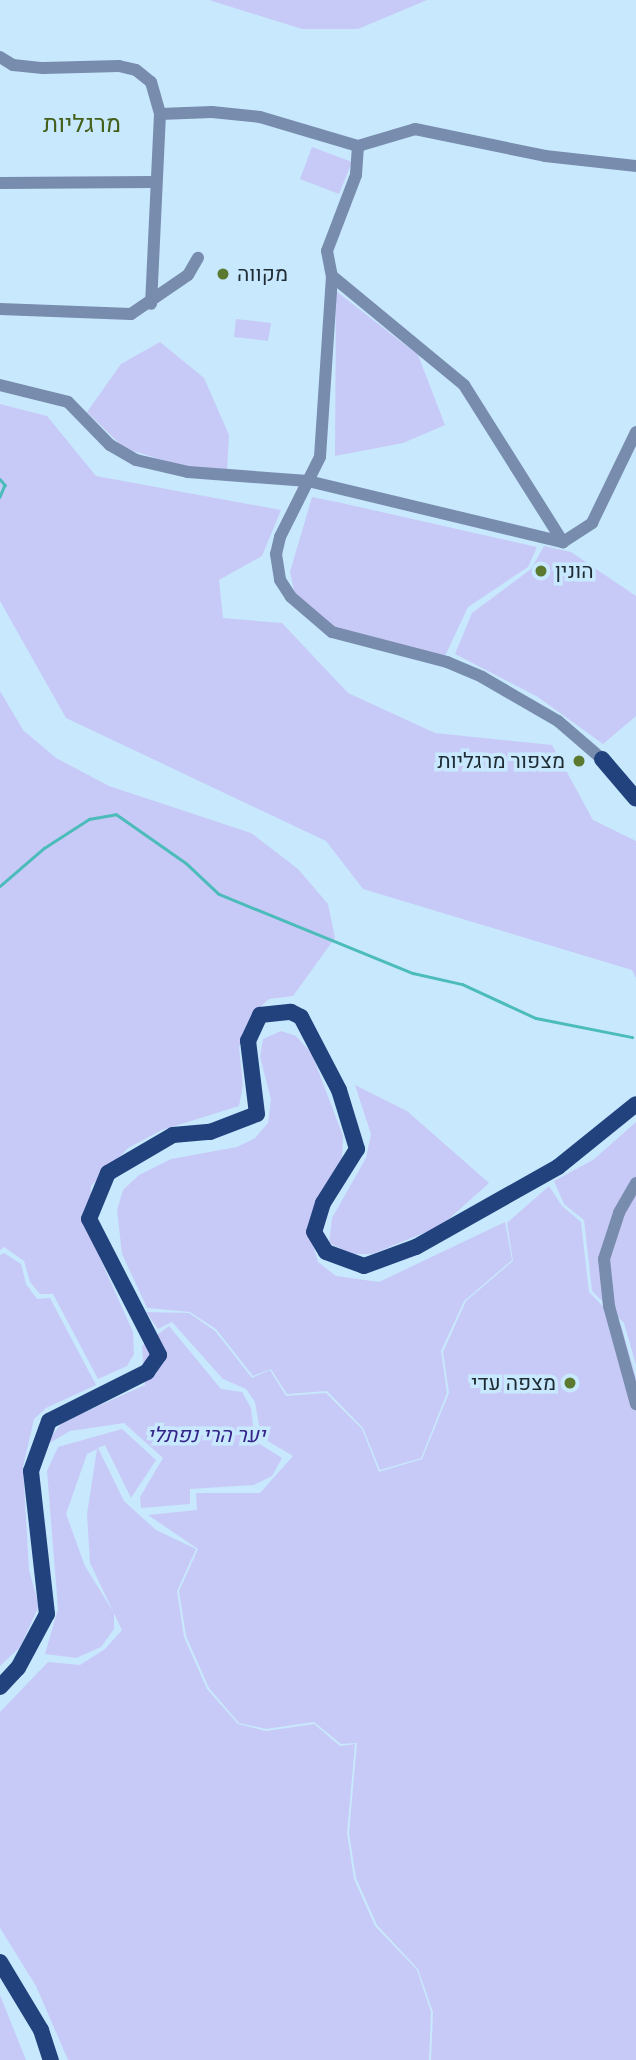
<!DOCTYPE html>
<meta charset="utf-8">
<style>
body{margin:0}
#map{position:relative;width:636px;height:2060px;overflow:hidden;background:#c8e8fe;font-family:Merriweather,Heebo,serif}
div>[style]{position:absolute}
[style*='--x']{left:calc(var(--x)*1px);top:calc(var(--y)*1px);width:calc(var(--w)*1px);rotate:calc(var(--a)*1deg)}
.green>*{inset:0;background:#c7caf7}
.stream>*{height:2.5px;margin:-1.25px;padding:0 1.25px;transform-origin:1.25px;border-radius:1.25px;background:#4cbcbb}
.minor>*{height:12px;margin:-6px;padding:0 6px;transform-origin:6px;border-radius:6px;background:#788cae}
.major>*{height:16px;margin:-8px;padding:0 8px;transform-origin:8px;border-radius:8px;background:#21427d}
.dots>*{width:19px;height:19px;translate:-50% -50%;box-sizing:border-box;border:4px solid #c8e8fe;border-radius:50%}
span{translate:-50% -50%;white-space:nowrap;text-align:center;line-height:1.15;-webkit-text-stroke:7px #c8e8fe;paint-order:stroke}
.poi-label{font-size:21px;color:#1f2c34}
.left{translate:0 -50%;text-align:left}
.right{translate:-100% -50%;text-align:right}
.park-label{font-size:21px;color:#362588;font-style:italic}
.quarter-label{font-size:24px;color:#445f1a}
</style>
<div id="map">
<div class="green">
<i style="clip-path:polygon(209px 0,427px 0,358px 29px,302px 29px)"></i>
<i style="clip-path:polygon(312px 147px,352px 162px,339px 194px,300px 179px)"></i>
<i style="clip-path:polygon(336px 291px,418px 355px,445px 425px,403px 443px,335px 456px)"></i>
<i style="clip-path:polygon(236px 319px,271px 323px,268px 341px,234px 337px)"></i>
<i style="clip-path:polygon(160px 342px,204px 378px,229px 435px,227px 471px,191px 469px,124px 448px,87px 412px,121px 364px)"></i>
<i style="clip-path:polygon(0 404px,47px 416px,96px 476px,281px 510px,262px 556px,219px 580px,223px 618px,282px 623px,348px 693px,435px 733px,552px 745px,593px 820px,636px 841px,636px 978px,632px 970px,363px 889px,326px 841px,66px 718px,0 601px)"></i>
<i style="clip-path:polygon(312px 497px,337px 502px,537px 547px,528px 567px,468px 607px,445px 656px,355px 635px,326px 624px,308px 609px,294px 591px,290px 572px)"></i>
<i style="clip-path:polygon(544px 546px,571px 552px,636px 596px,636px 716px,603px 744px,538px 697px,455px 654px,472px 613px,531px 569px)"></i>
<i style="clip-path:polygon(0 691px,23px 730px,56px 758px,109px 786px,251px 833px,298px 869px,328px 904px,335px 938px,293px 996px,269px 999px,251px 1015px,239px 1047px,243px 1085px,239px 1106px,162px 1130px,128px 1148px,91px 1186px,90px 1236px,133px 1332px,134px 1354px,127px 1366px,98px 1379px,53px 1294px,40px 1294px,30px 1282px,24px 1261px,4px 1247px,0 1250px)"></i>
<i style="clip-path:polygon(281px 1031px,296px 1036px,312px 1054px,343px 1136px,342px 1160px,312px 1242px,318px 1262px,336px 1276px,379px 1282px,505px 1222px,512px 1260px,464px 1301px,441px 1351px,447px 1393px,421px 1458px,380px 1470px,363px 1428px,327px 1391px,287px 1394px,271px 1369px,253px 1376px,216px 1329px,190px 1312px,147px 1308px,122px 1254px,117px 1210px,123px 1190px,139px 1175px,171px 1159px,237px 1147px,255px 1138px,268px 1123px,271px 1099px,260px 1057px,263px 1039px)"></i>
<i style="clip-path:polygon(355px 1085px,407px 1111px,489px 1183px,441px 1226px,372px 1254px,352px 1254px,329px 1243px,332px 1218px,366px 1158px,371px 1134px)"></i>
<i style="clip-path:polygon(636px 1122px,636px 1365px,624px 1323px,592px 1291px,584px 1220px,564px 1204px,554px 1181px,593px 1160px)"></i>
<i style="clip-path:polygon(549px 1186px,562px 1206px,581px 1222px,589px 1292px,621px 1325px,636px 1378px,636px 2060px,431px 2060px,433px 2012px,418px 1969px,377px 1925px,356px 1878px,349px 1833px,357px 1743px,341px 1744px,314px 1722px,266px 1729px,239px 1723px,209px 1688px,186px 1636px,179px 1591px,198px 1549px,148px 1515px,197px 1510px,196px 1493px,260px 1493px,293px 1456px,261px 1437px,255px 1402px,246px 1389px,223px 1379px,172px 1322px,158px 1329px,146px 1312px,189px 1313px,215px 1331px,252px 1378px,270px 1370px,286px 1396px,326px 1393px,362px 1429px,379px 1472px,422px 1459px,449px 1393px,443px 1352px,466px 1301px,513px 1261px,507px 1223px)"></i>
<i style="clip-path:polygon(4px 1253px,21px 1264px,26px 1284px,37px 1299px,50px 1298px,96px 1385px,46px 1408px,34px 1419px,23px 1467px,29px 1570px,39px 1606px,20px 1647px,0 1666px,0 1255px)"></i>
<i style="clip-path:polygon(169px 1326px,221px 1389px,242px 1392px,251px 1408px,255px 1441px,282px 1458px,272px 1476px,254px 1485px,190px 1489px,190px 1504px,141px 1508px,140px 1497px,163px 1458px,124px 1423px,70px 1431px,41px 1448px,63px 1422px,145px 1385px,142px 1346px)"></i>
<i style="clip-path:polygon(122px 1429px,156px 1460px,131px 1498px,105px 1445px,98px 1448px,124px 1501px,156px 1530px,196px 1549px,177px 1591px,184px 1637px,207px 1689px,238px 1724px,266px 1731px,314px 1724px,340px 1746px,355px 1744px,347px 1833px,354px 1879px,375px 1926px,417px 1970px,431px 2012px,429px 2060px,68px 2060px,36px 1986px,0 1928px,0 1712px,48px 1662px,80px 1665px,105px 1649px,122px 1630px,90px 1563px,87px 1514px,97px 1449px,87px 1454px,66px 1514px,85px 1566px,114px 1613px,114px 1629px,101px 1647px,76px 1658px,45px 1654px,58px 1609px,47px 1471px,58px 1447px)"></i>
<i style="clip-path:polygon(0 1995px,26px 2060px,0 2060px)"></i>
</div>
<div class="stream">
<i style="--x:0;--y:479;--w:8;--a:50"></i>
<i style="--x:5;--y:485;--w:13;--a:113"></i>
<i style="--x:0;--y:886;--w:58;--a:-40.8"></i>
<i style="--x:44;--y:848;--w:54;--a:-32.8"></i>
<i style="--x:89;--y:819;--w:27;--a:-10"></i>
<i style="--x:116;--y:814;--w:85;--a:35"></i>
<i style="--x:186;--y:863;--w:45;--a:43.2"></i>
<i style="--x:219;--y:894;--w:209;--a:22.2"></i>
<i style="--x:413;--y:973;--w:50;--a:12.7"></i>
<i style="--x:462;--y:984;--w:81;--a:24.7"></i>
<i style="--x:536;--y:1018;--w:98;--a:11.2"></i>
</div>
<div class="minor">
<i style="--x:0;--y:57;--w:15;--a:32"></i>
<i style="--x:13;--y:65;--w:30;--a:6"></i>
<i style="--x:43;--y:68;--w:76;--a:-1.5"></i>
<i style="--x:119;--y:66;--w:17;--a:13"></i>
<i style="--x:136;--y:70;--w:19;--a:39"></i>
<i style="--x:151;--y:82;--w:33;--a:74"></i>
<i style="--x:160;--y:114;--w:190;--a:92.7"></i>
<i style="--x:160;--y:114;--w:52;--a:-2.2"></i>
<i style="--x:212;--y:112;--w:48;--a:5.9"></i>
<i style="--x:260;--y:117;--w:102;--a:16.5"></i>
<i style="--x:358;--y:146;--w:59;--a:-16.6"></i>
<i style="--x:415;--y:129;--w:133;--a:11.7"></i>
<i style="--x:545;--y:156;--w:92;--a:6.3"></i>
<i style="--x:358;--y:146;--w:29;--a:94"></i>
<i style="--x:356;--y:175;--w:81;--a:110.9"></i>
<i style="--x:327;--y:251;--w:25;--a:79"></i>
<i style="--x:332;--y:276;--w:181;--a:93.8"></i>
<i style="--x:320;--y:457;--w:89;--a:116.6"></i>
<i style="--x:280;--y:537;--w:17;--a:103"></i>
<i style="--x:276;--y:554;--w:26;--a:81"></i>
<i style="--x:280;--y:580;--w:20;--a:57"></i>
<i style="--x:291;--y:597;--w:54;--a:40.5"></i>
<i style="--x:332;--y:632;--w:119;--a:14.6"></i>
<i style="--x:447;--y:662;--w:38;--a:23"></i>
<i style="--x:482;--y:677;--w:88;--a:30.1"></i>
<i style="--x:558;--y:721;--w:58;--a:40.8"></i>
<i style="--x:0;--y:183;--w:154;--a:-0.4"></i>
<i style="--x:332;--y:276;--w:171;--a:39.5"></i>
<i style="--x:464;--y:385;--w:186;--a:57.8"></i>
<i style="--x:0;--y:309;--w:131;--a:2.2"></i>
<i style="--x:131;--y:314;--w:69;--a:-34.4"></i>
<i style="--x:188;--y:275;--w:20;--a:-60"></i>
<i style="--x:0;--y:385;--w:70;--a:14"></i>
<i style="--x:68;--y:402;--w:60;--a:45.7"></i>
<i style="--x:110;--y:445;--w:30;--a:30"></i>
<i style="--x:136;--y:460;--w:53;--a:13"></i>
<i style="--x:188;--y:472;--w:120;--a:4.3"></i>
<i style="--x:308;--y:481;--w:262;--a:13.5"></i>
<i style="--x:563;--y:542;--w:35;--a:-33"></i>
<i style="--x:592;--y:523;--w:101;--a:-64.2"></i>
<i style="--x:636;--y:1183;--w:34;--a:120"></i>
<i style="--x:619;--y:1213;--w:48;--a:108.1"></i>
<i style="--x:604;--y:1259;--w:47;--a:83.9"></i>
<i style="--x:609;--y:1306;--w:102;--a:74.6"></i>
</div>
<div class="major">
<i style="--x:602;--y:759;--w:52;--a:49.6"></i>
<i style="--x:0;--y:1687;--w:26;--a:-47"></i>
<i style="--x:18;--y:1668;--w:61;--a:-61.8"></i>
<i style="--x:47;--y:1614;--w:144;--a:-96.4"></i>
<i style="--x:31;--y:1471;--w:53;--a:-70.2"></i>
<i style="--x:49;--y:1421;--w:110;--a:-26.6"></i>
<i style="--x:147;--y:1372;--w:21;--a:-55"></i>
<i style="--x:159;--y:1355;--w:153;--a:-117.2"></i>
<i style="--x:89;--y:1219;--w:50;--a:-67.6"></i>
<i style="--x:108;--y:1173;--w:75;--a:-30.3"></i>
<i style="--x:173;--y:1135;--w:37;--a:-5"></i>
<i style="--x:210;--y:1132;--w:50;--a:-21"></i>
<i style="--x:257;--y:1114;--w:74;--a:-97"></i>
<i style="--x:248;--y:1041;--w:29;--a:-65"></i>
<i style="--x:260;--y:1015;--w:31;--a:-6"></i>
<i style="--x:291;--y:1012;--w:11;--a:27"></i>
<i style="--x:301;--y:1017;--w:82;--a:62.5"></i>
<i style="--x:339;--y:1090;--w:62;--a:73"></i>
<i style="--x:357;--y:1149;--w:64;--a:122.2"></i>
<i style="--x:323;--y:1203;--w:30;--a:107"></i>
<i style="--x:314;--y:1232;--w:23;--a:59"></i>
<i style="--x:326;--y:1252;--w:40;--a:20.2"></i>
<i style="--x:364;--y:1266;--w:55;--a:-20.1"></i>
<i style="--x:416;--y:1247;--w:163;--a:-29.4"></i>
<i style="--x:558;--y:1167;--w:100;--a:-38.9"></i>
<i style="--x:0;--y:1962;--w:79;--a:58.9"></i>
<i style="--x:41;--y:2030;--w:32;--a:72"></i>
</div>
<div class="dots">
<i style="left:223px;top:274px;background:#5b792f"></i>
<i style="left:541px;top:571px;background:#5b792f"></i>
<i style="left:579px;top:761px;background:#5b792f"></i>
<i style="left:570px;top:1383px;background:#5b792f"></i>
</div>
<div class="poi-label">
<span class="left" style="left:237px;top:274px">מקווה</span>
<span class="left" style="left:555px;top:571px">הונין</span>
<span class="right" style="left:565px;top:761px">מצפור מרגליות</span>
<span class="right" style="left:556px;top:1383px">מצפה עדי</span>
</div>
<div class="park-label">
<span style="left:206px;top:1435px">יער הרי נפתלי</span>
</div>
<div class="quarter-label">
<span style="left:82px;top:124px">מרגליות</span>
</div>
</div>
